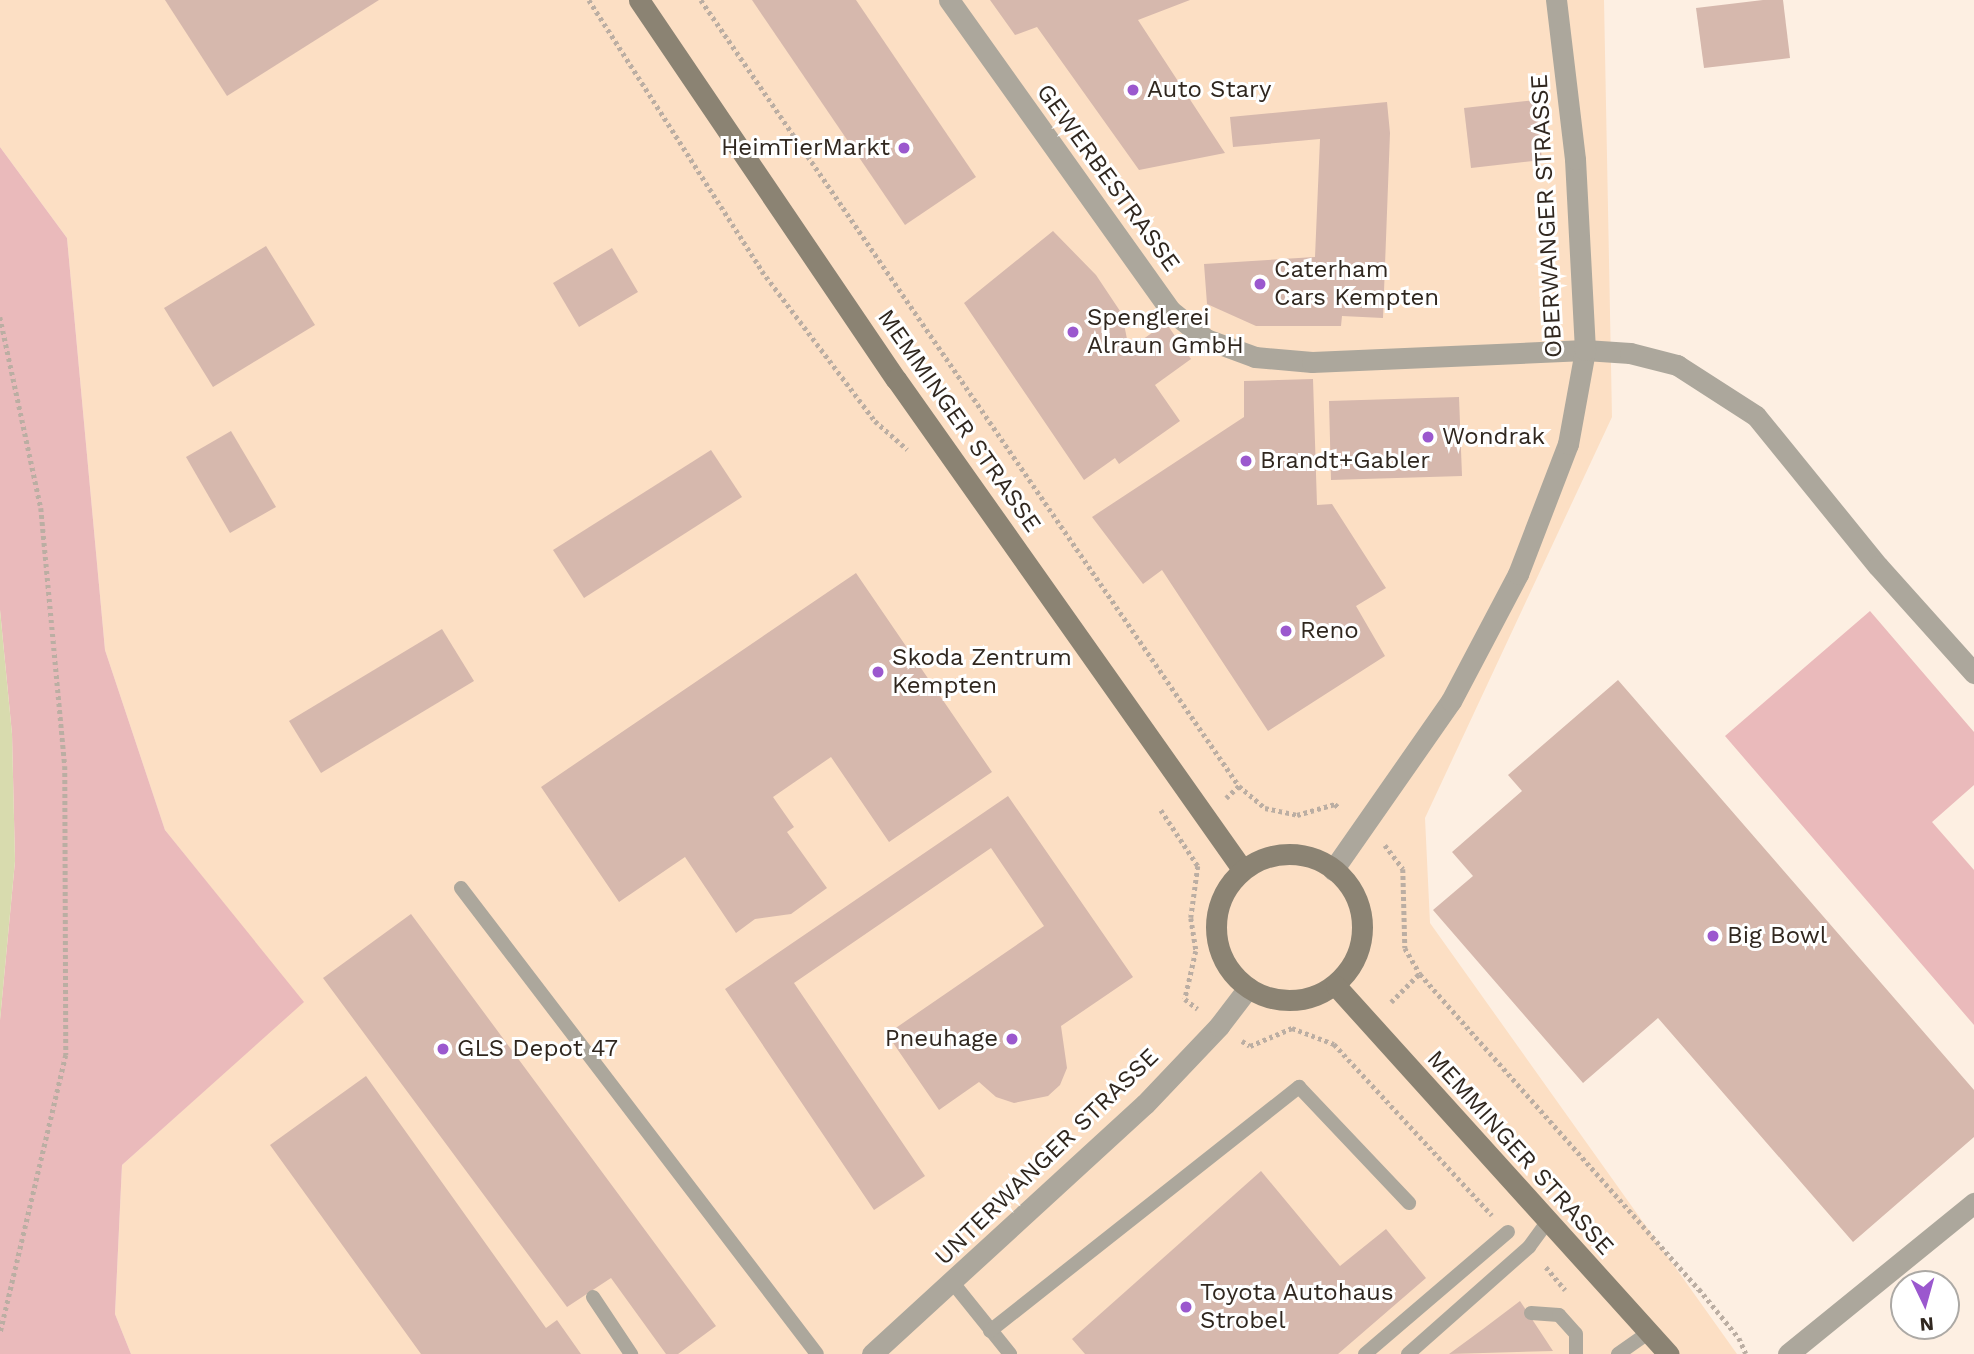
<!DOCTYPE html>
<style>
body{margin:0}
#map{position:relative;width:1974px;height:1354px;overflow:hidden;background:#fdefe2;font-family:"Work Sans",sans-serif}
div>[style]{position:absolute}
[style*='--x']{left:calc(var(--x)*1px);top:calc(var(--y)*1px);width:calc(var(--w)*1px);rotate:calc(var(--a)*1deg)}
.built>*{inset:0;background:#fcdfc4}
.green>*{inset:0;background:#eababb}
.water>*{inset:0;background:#d8dbae}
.building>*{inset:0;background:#d6b8ad}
.path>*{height:4.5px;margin-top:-2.25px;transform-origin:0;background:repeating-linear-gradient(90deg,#bbaea3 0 3.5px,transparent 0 7px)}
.lane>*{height:14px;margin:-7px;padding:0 7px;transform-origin:7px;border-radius:7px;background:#aca79c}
.street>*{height:21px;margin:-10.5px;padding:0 10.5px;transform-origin:10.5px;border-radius:10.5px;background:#aca79c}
.secondary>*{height:21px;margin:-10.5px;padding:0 10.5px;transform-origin:10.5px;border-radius:10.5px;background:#8b8373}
.secondary>.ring{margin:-10.5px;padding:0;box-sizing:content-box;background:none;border:21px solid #8b8373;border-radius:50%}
.dots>*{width:19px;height:19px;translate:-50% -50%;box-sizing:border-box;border:4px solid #fff;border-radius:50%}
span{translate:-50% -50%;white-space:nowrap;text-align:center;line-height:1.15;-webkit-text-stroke:6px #fff;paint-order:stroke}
.poi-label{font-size:24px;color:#30271f}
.left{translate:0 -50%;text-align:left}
.right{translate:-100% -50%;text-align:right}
.street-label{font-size:24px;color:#30271f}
.north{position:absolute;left:1890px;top:1270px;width:70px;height:70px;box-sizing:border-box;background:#fff;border:2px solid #aca9a5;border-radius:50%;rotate:175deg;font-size:19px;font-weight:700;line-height:28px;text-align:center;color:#30271f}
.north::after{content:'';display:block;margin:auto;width:24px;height:32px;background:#9b58ce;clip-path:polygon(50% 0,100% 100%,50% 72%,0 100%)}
</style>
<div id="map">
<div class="built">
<i style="clip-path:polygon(0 0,1604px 0,1612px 417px,1425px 818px,1430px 923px,1737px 1354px,131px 1354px,115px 1314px,122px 1165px,303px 1002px,165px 830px,105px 650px,67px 238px,0 147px)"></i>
</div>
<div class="green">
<i style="clip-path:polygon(0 147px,67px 238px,105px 650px,165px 830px,304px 1002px,122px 1165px,115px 1314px,131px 1354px,0 1354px,0 1020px,15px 861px,12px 734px,0 610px)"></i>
<i style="clip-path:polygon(1870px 611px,1974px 732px,1974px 785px,1932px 822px,1974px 870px,1974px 1025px,1725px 736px)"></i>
</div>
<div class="water">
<i style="clip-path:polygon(0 610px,12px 734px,15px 861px,0 1020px)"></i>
</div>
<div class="building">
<i style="clip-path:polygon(165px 0,379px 0,227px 96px)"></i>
<i style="clip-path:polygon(752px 0,856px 0,976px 177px,905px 225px)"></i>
<i style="clip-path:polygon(990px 0,1190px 0,1138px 20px,1225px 153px,1139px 170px,1037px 27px,1015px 35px)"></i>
<i style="clip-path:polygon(1763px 0,1783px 0,1790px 58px,1704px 68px,1696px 8px)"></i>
<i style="clip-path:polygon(1536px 100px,1542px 160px,1471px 168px,1464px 108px)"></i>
<i style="clip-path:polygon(1387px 102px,1390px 133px,1383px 318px,1342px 316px,1341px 326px,1256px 326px,1207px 304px,1204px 264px,1315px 257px,1320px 139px,1233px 147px,1230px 117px)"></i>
<i style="clip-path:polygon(1053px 231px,1096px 275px,1122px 314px,1129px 349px,1166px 323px,1191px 359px,1155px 385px,1180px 421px,1119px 464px,1115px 458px,1084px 480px,964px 303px)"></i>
<i style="clip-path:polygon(266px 246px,315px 325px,213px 387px,164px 308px)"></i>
<i style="clip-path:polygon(612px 248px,638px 292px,579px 327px,553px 283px)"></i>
<i style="clip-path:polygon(1313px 379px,1317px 505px,1332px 504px,1386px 588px,1356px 606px,1385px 656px,1268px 731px,1162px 570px,1143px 584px,1092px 517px,1244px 417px,1244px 381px)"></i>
<i style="clip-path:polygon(1459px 397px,1462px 476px,1331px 480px,1329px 401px)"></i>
<i style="clip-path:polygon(231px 431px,276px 507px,230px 533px,186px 457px)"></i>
<i style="clip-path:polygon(711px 450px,742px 497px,584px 598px,553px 550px)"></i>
<i style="clip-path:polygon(856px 573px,992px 772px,889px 842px,831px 757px,773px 797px,794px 827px,787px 832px,827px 888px,791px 914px,755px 919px,736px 933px,685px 857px,619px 902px,541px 787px)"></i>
<i style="clip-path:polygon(442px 629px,474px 681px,321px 773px,289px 721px)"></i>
<i style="clip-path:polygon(1618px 680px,1974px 1090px,1974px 1137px,1853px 1242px,1658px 1018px,1583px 1083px,1433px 910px,1473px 876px,1452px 852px,1522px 791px,1508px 775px)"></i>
<i style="clip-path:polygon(1008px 796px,1133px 977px,1061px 1026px,1067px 1068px,1060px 1085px,1048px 1096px,1014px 1103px,996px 1097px,979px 1082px,939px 1110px,887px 1034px,1044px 926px,991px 848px,794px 983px,925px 1176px,874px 1210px,725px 989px)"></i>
<i style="clip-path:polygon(411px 914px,716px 1326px,678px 1354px,666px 1354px,611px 1278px,567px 1307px,323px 978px)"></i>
<i style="clip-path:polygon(366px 1076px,546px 1328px,557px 1320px,581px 1354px,421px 1354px,270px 1145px)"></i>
<i style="clip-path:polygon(1261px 1171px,1340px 1266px,1386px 1229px,1426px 1278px,1338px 1354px,1085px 1354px,1072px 1339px)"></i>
<i style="clip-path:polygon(1520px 1301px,1553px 1351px,1449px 1354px,1483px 1329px)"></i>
</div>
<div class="path">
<i style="--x:589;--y:0;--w:322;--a:57.4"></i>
<i style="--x:762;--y:271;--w:188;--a:53"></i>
<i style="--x:875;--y:421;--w:43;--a:41.2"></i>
<i style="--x:701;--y:0;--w:952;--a:55.61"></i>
<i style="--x:1239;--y:786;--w:34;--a:40"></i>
<i style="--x:1265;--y:808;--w:33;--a:12"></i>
<i style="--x:1297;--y:815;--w:40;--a:-16"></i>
<i style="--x:1335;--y:804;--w:7;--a:45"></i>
<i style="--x:0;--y:317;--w:195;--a:77.9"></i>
<i style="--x:41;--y:508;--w:259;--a:84.7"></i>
<i style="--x:65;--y:766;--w:289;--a:89.8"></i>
<i style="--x:66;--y:1055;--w:287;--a:103.3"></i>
<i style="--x:1226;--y:798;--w:18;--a:-43"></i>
<i style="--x:1161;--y:810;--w:67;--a:56.5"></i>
<i style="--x:1198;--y:866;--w:52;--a:97.7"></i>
<i style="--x:1191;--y:918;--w:33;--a:81"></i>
<i style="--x:1196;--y:951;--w:49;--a:102.9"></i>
<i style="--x:1185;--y:999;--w:16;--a:38"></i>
<i style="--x:1385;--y:845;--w:30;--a:53"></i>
<i style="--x:1403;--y:869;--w:79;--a:88.5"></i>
<i style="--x:1405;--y:948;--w:30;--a:60"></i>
<i style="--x:1420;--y:974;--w:421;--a:48.5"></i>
<i style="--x:1699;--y:1289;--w:63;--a:50.8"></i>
<i style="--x:1739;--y:1338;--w:17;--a:66"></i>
<i style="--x:1391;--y:1002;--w:40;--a:-45"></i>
<i style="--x:1242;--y:1041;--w:9;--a:32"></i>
<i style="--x:1250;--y:1046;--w:46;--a:-23.2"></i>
<i style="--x:1292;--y:1028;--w:45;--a:20.9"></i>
<i style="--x:1334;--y:1044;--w:233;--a:47.3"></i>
<i style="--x:1546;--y:1267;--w:30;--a:50"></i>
</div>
<div class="lane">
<i style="--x:461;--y:888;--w:586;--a:52.62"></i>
<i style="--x:953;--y:1283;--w:91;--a:51.2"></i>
<i style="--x:593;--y:1297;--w:69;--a:56.3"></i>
<i style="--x:1531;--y:1313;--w:28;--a:4"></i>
<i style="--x:1559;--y:1315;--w:25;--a:48"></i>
<i style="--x:1576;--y:1334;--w:20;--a:90"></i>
<i style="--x:990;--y:1331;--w:394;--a:-38.3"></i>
<i style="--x:1299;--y:1087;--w:160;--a:46.5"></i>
<i style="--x:1365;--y:1354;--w:188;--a:-40.5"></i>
<i style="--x:1408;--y:1354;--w:162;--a:-41.5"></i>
<i style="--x:1529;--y:1247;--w:29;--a:-54"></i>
<i style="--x:1618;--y:1354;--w:37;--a:-35"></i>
</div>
<div class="street">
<i style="--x:949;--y:0;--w:382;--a:54.5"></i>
<i style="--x:1171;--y:311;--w:45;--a:38.7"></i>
<i style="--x:1206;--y:339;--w:52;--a:20.2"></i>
<i style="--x:1255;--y:357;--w:57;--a:5"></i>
<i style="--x:1312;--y:362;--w:273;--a:-2.5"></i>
<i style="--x:1585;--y:350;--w:45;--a:3.8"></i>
<i style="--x:1630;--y:353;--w:49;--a:14.3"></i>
<i style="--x:1677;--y:365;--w:94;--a:32.8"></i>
<i style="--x:1756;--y:416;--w:193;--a:50.9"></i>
<i style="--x:1878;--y:566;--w:144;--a:48.1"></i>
<i style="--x:1333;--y:870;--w:206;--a:-55.1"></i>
<i style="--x:1451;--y:701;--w:144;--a:-62.2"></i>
<i style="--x:1518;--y:574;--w:139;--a:-69"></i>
<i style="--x:1568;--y:444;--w:96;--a:-79.7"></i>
<i style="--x:1585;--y:350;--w:191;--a:-93"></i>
<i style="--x:1575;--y:159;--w:160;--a:-96.8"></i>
<i style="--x:872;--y:1354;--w:370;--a:-42.5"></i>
<i style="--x:1145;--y:1104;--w:108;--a:-46.5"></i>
<i style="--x:1219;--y:1026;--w:48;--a:-52.7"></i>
<i style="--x:1788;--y:1354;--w:240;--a:-39.1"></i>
</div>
<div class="secondary">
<i style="--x:639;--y:0;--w:458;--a:55.9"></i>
<i style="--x:896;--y:379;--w:600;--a:54.77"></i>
<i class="ring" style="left:1216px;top:854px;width:125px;height:125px"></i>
<i style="--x:1336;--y:986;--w:496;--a:47.9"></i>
</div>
<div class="dots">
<i style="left:1133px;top:90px;background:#9b58ce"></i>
<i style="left:904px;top:148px;background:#9b58ce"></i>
<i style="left:1260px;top:284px;background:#9b58ce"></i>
<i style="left:1073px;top:332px;background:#9b58ce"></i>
<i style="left:1428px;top:437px;background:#9b58ce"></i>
<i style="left:1246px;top:461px;background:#9b58ce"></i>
<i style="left:1286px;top:631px;background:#9b58ce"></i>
<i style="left:878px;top:672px;background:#9b58ce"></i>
<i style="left:1713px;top:936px;background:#9b58ce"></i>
<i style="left:1012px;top:1039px;background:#9b58ce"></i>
<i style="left:443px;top:1049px;background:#9b58ce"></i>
<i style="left:1186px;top:1307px;background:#9b58ce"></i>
</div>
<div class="poi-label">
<span class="left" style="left:1147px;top:90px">Auto Stary</span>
<span class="right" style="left:890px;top:148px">HeimTierMarkt</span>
<span class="left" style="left:1274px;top:284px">Caterham<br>Cars Kempten</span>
<span class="left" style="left:1087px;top:332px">Spenglerei<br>Alraun GmbH</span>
<span class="left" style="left:1442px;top:437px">Wondrak</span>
<span class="left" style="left:1260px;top:461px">Brandt+Gabler</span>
<span class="left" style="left:1300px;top:631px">Reno</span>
<span class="left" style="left:892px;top:672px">Skoda Zentrum<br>Kempten</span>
<span class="left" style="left:1727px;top:936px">Big Bowl</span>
<span class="right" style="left:998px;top:1039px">Pneuhage</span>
<span class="left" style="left:457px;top:1049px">GLS Depot 47</span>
<span class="left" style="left:1200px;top:1307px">Toyota Autohaus<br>Strobel</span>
</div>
<div class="street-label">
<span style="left:1108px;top:178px;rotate:54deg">GEWERBESTRASSE</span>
<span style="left:1547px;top:216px;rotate:-93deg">OBERWANGER STRASSE</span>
<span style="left:959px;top:421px;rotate:55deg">MEMMINGER STRASSE</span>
<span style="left:1520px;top:1153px;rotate:48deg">MEMMINGER STRASSE</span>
<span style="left:1047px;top:1157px;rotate:-44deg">UNTERWANGER STRASSE</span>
</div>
<div class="north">N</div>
</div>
